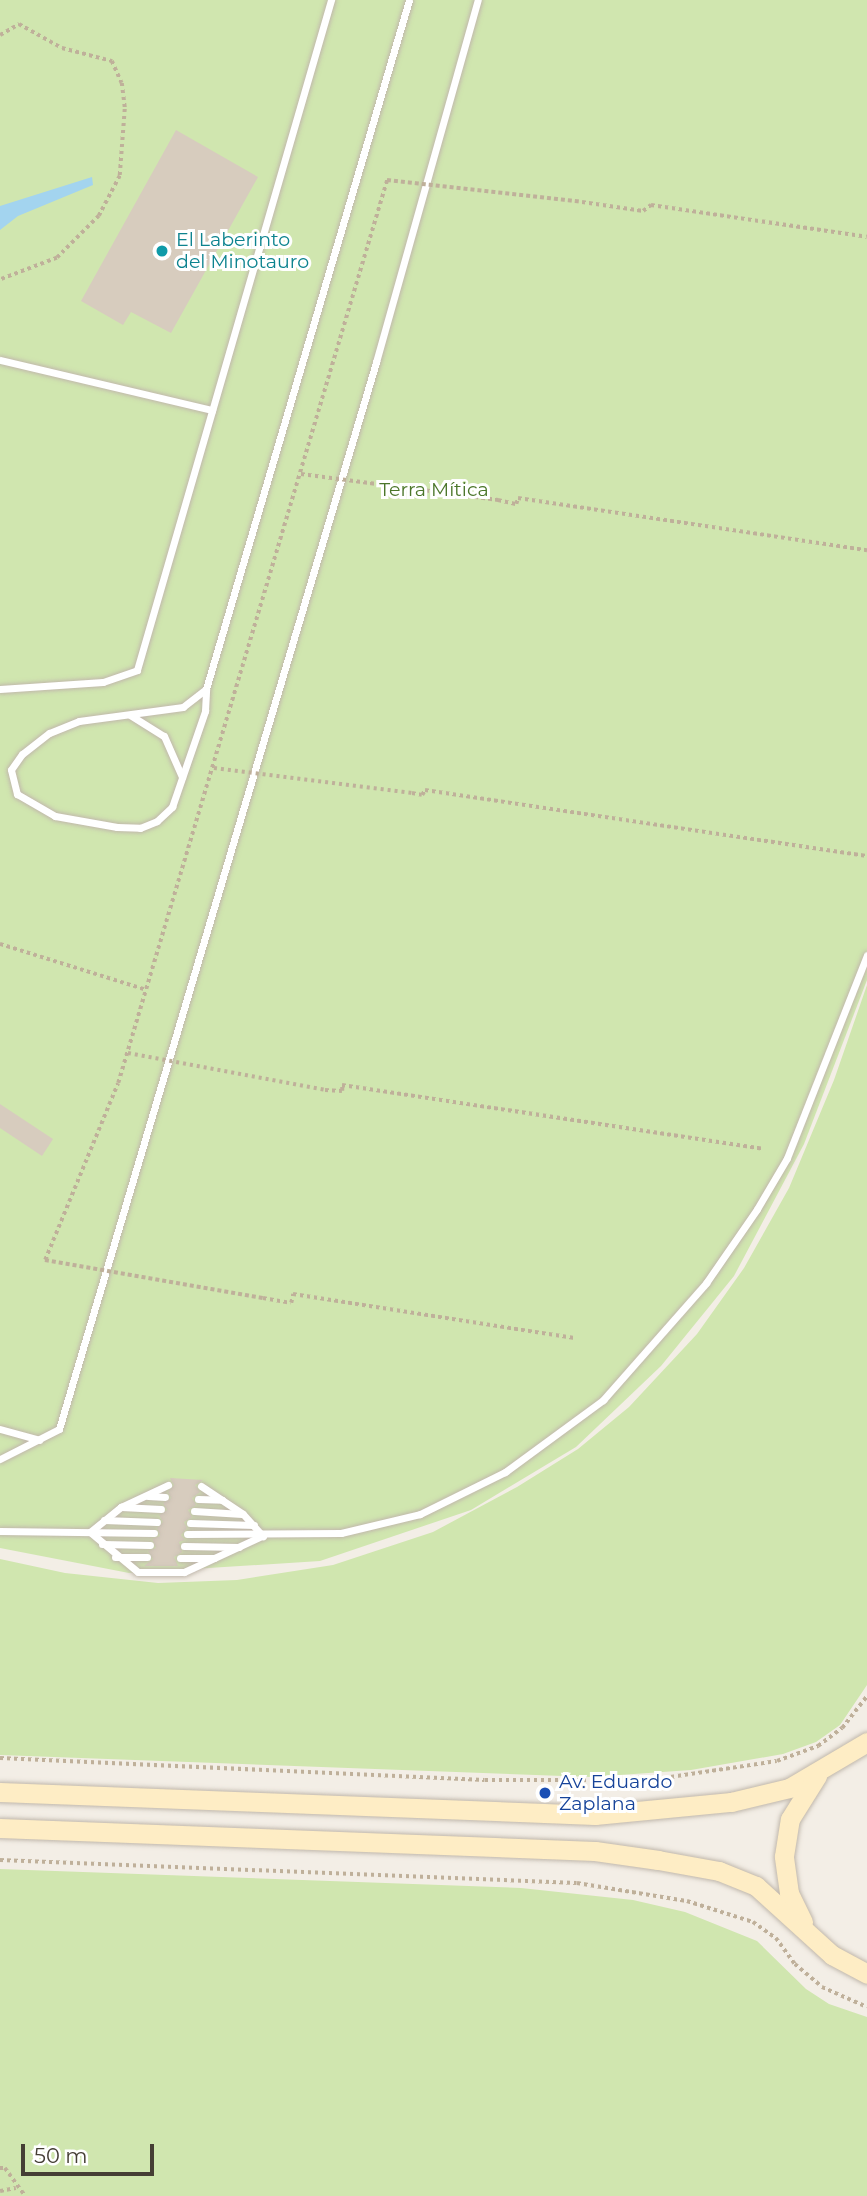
<!DOCTYPE html>
<meta charset="utf-8">
<style>
body{margin:0}
#map{position:relative;width:867px;height:2196px;overflow:hidden;background:#f3eee6;font-family:Montserrat,sans-serif}
div>[style]{position:absolute}
[style*='--x']{left:calc(var(--x)*1px);top:calc(var(--y)*1px);width:calc(var(--w)*1px);rotate:calc(var(--a)*1deg)}
.green>*{inset:0;background:#d0e6af}
.water>*{inset:0;background:#a3d4ef}
.building>*{inset:0;background:#d7ccbe}
.path>*{height:3.5px;margin-top:-1.75px;transform-origin:0;background:repeating-linear-gradient(90deg,#bfb09a 0 3.5px,transparent 0 7px)}
.roads{filter:drop-shadow(0 0 2px #c1b8ac) drop-shadow(0 0 2px #c1b8ac)}
.lane>*{height:7px;margin:-3.5px;padding:0 3.5px;transform-origin:3.5px;border-radius:3.5px;background:#fff}
.secondary>*{height:19px;margin:-9.5px;padding:0 9.5px;transform-origin:9.5px;border-radius:9.5px;background:#feedc5}
.path-bridge>*{height:3.5px;margin-top:-1.75px;transform-origin:0;background:repeating-linear-gradient(90deg,#bfb09a 0 3.5px,transparent 0 7px)}
.dots>*{width:19px;height:19px;translate:-50% -50%;box-sizing:border-box;border:4px solid #fff;border-radius:50%}
span{translate:-50% -50%;white-space:nowrap;text-align:center;line-height:1.15;-webkit-text-stroke:6px #fff;paint-order:stroke}
.culture-label{font-size:19px;color:#0d838f}
.left{translate:0 -50%;text-align:left}
.park-label{font-size:19px;color:#4b762a}
.transit-label{font-size:19px;color:#164399}
.scale{position:absolute;left:21px;top:2144px;width:133px;height:32px;box-sizing:border-box;border:4px solid #453e35;border-top:0;padding-left:9px;font-size:21px;line-height:24px;white-space:nowrap;color:#453e35;-webkit-text-stroke:5px #fff;paint-order:stroke}
</style>
<div id="map">
<div class="green">
<i style="clip-path:polygon(0 0,867px 0,867px 980px,804px 1144px,734px 1276px,661px 1366px,576px 1447px,471px 1510px,320px 1561px,129px 1573px,0 1548px)"></i>
<i style="clip-path:polygon(867px 985px,867px 1685px,840px 1725px,816px 1742px,783px 1754px,691px 1770px,591px 1777px,0 1755px,0 1559px,65px 1573px,158px 1583px,237px 1580px,333px 1565px,433px 1532px,517px 1487px,578px 1449px,629px 1407px,697px 1334px,744px 1268px,789px 1188px,834px 1080px)"></i>
<i style="clip-path:polygon(0 1869px,521px 1888px,633px 1900px,685px 1912px,757px 1941px,806px 1989px,829px 2004px,867px 2017px,867px 2196px,0 2196px)"></i>
</div>
<div class="water">
<i style="clip-path:polygon(92px 177px,93px 185px,18px 216px,0 230px,0 206px)"></i>
</div>
<div class="building">
<i style="clip-path:polygon(176px 130px,258px 177px,171px 333px,131px 312px,123px 325px,81px 301px)"></i>
<i style="clip-path:polygon(0 1104px,53px 1139px,42px 1156px,0 1128px)"></i>
<i style="clip-path:polygon(170px 1478px,203px 1480px,195px 1485px,200px 1492px,192px 1498px,196px 1505px,188px 1510px,192px 1517px,184px 1522px,187px 1528px,181px 1535px,185px 1540px,179px 1542px,182px 1552px,174px 1557px,178px 1566px,144px 1566px,153px 1559px,148px 1551px,156px 1548px,152px 1539px,160px 1536px,157px 1528px,163px 1522px,159px 1515px,167px 1510px,163px 1503px,171px 1498px,168px 1492px,174px 1485px)"></i>
</div>
<div class="path">
<i style="--x:0;--y:35;--w:22;--a:-30"></i>
<i style="--x:19;--y:24;--w:49;--a:29.2"></i>
<i style="--x:62;--y:48;--w:52;--a:14.6"></i>
<i style="--x:112;--y:61;--w:24;--a:66"></i>
<i style="--x:122;--y:83;--w:26;--a:83"></i>
<i style="--x:125;--y:109;--w:67;--a:94.3"></i>
<i style="--x:120;--y:176;--w:45;--a:117.7"></i>
<i style="--x:99;--y:216;--w:59;--a:135"></i>
<i style="--x:57;--y:258;--w:61;--a:158.9"></i>
<i style="--x:582;--y:202;--w:62;--a:8.4"></i>
<i style="--x:643;--y:211;--w:10;--a:-37"></i>
<i style="--x:651;--y:205;--w:218;--a:8.4"></i>
<i style="--x:498;--y:500;--w:18;--a:13"></i>
<i style="--x:516;--y:504;--w:6;--a:-72"></i>
<i style="--x:518;--y:498;--w:353;--a:8.5"></i>
<i style="--x:412;--y:793;--w:10;--a:11"></i>
<i style="--x:422;--y:795;--w:6;--a:-59"></i>
<i style="--x:425;--y:790;--w:447;--a:8.5"></i>
<i style="--x:0;--y:944;--w:151;--a:17.4"></i>
<i style="--x:325;--y:1090;--w:17;--a:3"></i>
<i style="--x:342;--y:1091;--w:6;--a:-90"></i>
<i style="--x:342;--y:1085;--w:424;--a:8.6"></i>
<i style="--x:45;--y:1260;--w:191;--a:-67.6"></i>
<i style="--x:118;--y:1083;--w:942;--a:-73.41"></i>
<i style="--x:263;--y:1298;--w:28;--a:10"></i>
<i style="--x:291;--y:1303;--w:9;--a:-77"></i>
<i style="--x:293;--y:1294;--w:285;--a:8.9"></i>
<i style="--x:0;--y:1758;--w:485;--a:2.6"></i>
<i style="--x:485;--y:1780;--w:165;--a:0"></i>
<i style="--x:650;--y:1780;--w:128;--a:-8.5"></i>
<i style="--x:777;--y:1761;--w:44;--a:-20.1"></i>
<i style="--x:818;--y:1746;--w:30;--a:-37"></i>
<i style="--x:842;--y:1728;--w:41;--a:-52"></i>
<i style="--x:0;--y:1860;--w:577;--a:2.28"></i>
<i style="--x:577;--y:1883;--w:111;--a:9.3"></i>
<i style="--x:687;--y:1901;--w:69;--a:17.7"></i>
<i style="--x:753;--y:1922;--w:28;--a:35"></i>
<i style="--x:776;--y:1938;--w:32;--a:54"></i>
<i style="--x:795;--y:1964;--w:35;--a:40"></i>
<i style="--x:822;--y:1987;--w:49;--a:24"></i>
<i style="--x:0;--y:2168;--w:5;--a:0"></i>
<i style="--x:5;--y:2168;--w:34;--a:54"></i>
<i style="--x:0;--y:2191;--w:16;--a:-11"></i>
</div>
<div class="roads">
<div class="lane">
<i style="--x:0;--y:360;--w:218;--a:13.3"></i>
<i style="--x:0;--y:689;--w:103;--a:-3.9"></i>
<i style="--x:103;--y:682;--w:36;--a:-19"></i>
<i style="--x:137;--y:670;--w:698;--a:-73.85"></i>
<i style="--x:206;--y:689;--w:29;--a:142"></i>
<i style="--x:183;--y:707;--w:105;--a:172.3"></i>
<i style="--x:79;--y:721;--w:32;--a:158"></i>
<i style="--x:49;--y:733;--w:34;--a:142"></i>
<i style="--x:22;--y:754;--w:19;--a:125"></i>
<i style="--x:11;--y:770;--w:25;--a:76"></i>
<i style="--x:17;--y:794;--w:44;--a:30.1"></i>
<i style="--x:55;--y:816;--w:63;--a:10.1"></i>
<i style="--x:117;--y:827;--w:23;--a:2"></i>
<i style="--x:140;--y:828;--w:18;--a:-22"></i>
<i style="--x:157;--y:821;--w:21;--a:-43"></i>
<i style="--x:172;--y:807;--w:102;--a:-71"></i>
<i style="--x:205;--y:711;--w:22;--a:-87"></i>
<i style="--x:206;--y:689;--w:718;--a:-73.58"></i>
<i style="--x:130;--y:715;--w:40;--a:32"></i>
<i style="--x:164;--y:736;--w:45;--a:66.3"></i>
<i style="--x:0;--y:1429;--w:41;--a:15.4"></i>
<i style="--x:0;--y:1459;--w:66;--a:-27"></i>
<i style="--x:59;--y:1429;--w:1113;--a:-73.45"></i>
<i style="--x:376;--y:362;--w:376;--a:-74.3"></i>
<i style="--x:201;--y:1486;--w:50;--a:33.7"></i>
<i style="--x:243;--y:1514;--w:30;--a:48"></i>
<i style="--x:148;--y:1496;--w:17;--a:3"></i>
<i style="--x:198;--y:1499;--w:24;--a:2"></i>
<i style="--x:121;--y:1507;--w:40;--a:2.9"></i>
<i style="--x:194;--y:1511;--w:48;--a:3.6"></i>
<i style="--x:104;--y:1520;--w:53;--a:2.2"></i>
<i style="--x:190;--y:1523;--w:64;--a:1.8"></i>
<i style="--x:0;--y:1531;--w:154;--a:0.7"></i>
<i style="--x:90;--y:1532;--w:62;--a:39.8"></i>
<i style="--x:138;--y:1572;--w:46;--a:0"></i>
<i style="--x:184;--y:1572;--w:86;--a:-24.8"></i>
<i style="--x:90;--y:1532;--w:40;--a:-39"></i>
<i style="--x:121;--y:1507;--w:52;--a:-25.1"></i>
<i style="--x:187;--y:1534;--w:154;--a:-0.4"></i>
<i style="--x:341;--y:1533;--w:81;--a:-13.5"></i>
<i style="--x:420;--y:1514;--w:95;--a:-26.3"></i>
<i style="--x:505;--y:1472;--w:122;--a:-36.3"></i>
<i style="--x:603;--y:1400;--w:156;--a:-48.6"></i>
<i style="--x:706;--y:1283;--w:90;--a:-55.4"></i>
<i style="--x:757;--y:1209;--w:59;--a:-59.5"></i>
<i style="--x:787;--y:1158;--w:218;--a:-68.5"></i>
<i style="--x:102;--y:1544;--w:48;--a:1.2"></i>
<i style="--x:184;--y:1546;--w:55;--a:1"></i>
<i style="--x:115;--y:1557;--w:32;--a:0"></i>
<i style="--x:180;--y:1558;--w:34;--a:0"></i>
</div>
<div class="secondary">
<i style="--x:0;--y:1792;--w:595;--a:2.21"></i>
<i style="--x:595;--y:1815;--w:137;--a:-5.5"></i>
<i style="--x:731;--y:1802;--w:60;--a:-13.6"></i>
<i style="--x:789;--y:1788;--w:91;--a:-30.5"></i>
<i style="--x:0;--y:1828;--w:595;--a:2.21"></i>
<i style="--x:595;--y:1851;--w:64;--a:8.1"></i>
<i style="--x:658;--y:1860;--w:62;--a:10.2"></i>
<i style="--x:719;--y:1871;--w:40;--a:22"></i>
<i style="--x:756;--y:1886;--w:103;--a:42.2"></i>
<i style="--x:832;--y:1955;--w:40;--a:28"></i>
<i style="--x:803;--y:1922;--w:32;--a:-116"></i>
<i style="--x:789;--y:1893;--w:37;--a:-98"></i>
<i style="--x:784;--y:1856;--w:37;--a:-81"></i>
<i style="--x:790;--y:1819;--w:51;--a:-57.9"></i>
</div>
</div>
<div class="path-bridge">
<i style="--x:387;--y:180;--w:196;--a:6.4"></i>
<i style="--x:301;--y:474;--w:199;--a:7.5"></i>
<i style="--x:214;--y:768;--w:200;--a:7.2"></i>
<i style="--x:128;--y:1053;--w:200;--a:10.6"></i>
<i style="--x:45;--y:1260;--w:221;--a:9.9"></i>
</div>
<div class="dots">
<i style="left:162px;top:251px;background:#0f9aa8"></i>
<i style="left:545px;top:1793px;background:#1a4fb4"></i>
</div>
<div class="culture-label">
<span class="left" style="left:176px;top:251px">El Laberinto<br>del Minotauro</span>
</div>
<div class="park-label">
<span style="left:434px;top:490px">Terra Mítica</span>
</div>
<div class="transit-label">
<span class="left" style="left:559px;top:1793px">Av. Eduardo<br>Zaplana</span>
</div>
<div class="scale">50 m</div>
</div>
